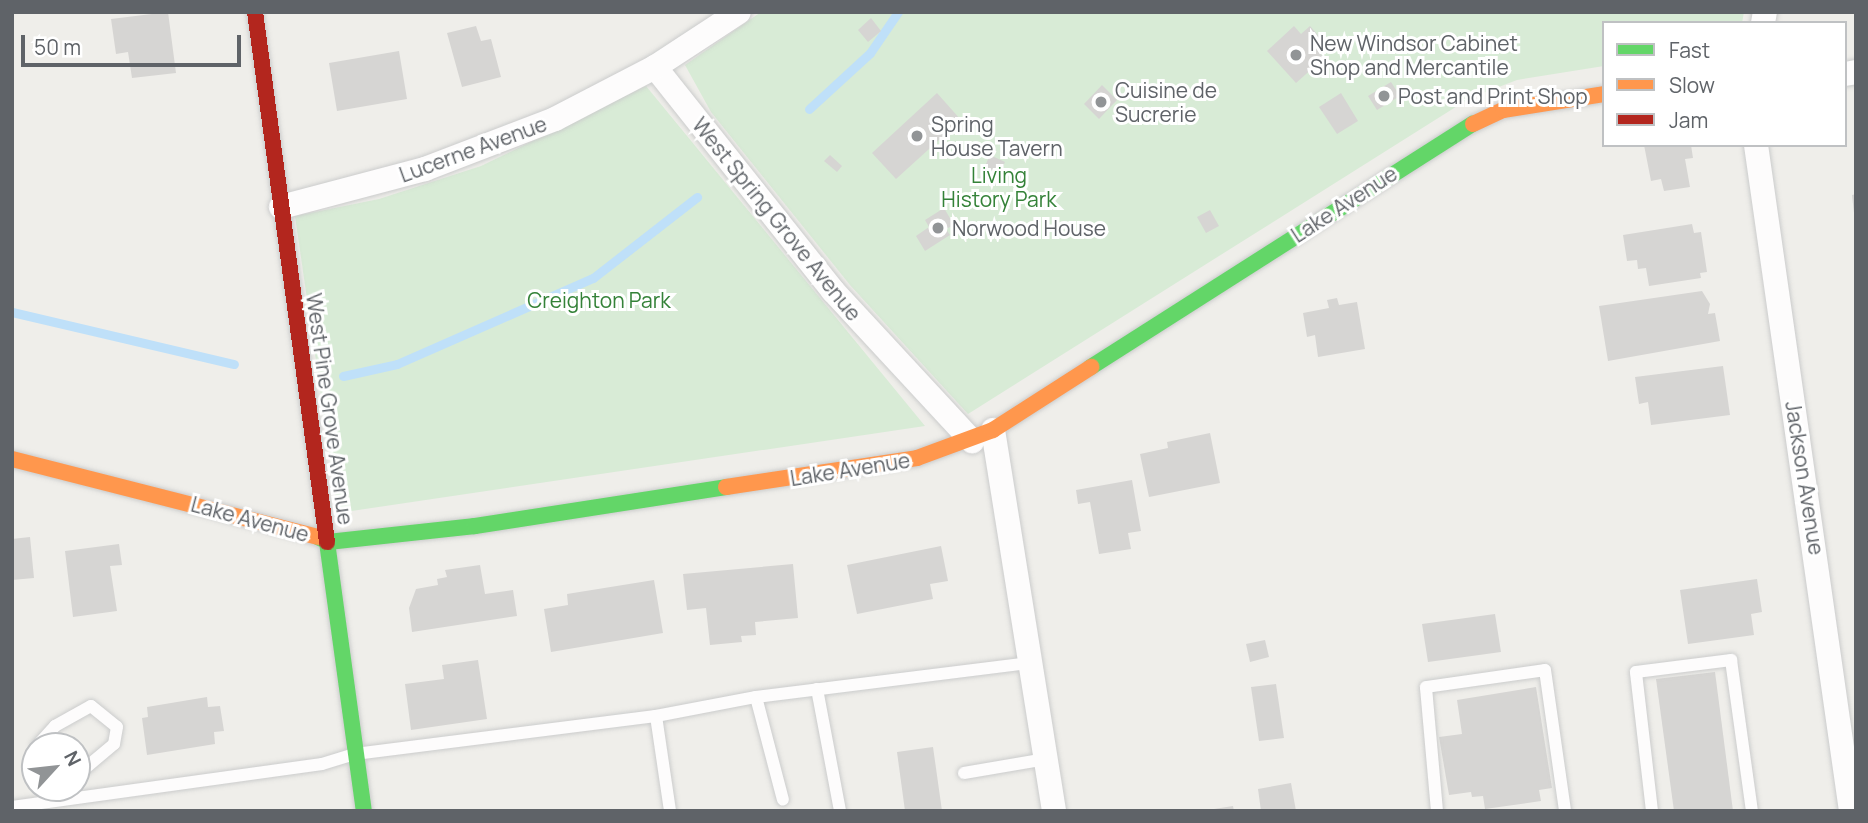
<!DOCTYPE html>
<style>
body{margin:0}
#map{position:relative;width:1868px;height:823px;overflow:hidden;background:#efeeea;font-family:Manrope,sans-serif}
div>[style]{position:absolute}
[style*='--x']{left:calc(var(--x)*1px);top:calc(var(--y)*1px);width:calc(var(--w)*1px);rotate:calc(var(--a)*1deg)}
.green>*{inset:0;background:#d8ebd6}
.stream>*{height:9px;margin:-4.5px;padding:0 4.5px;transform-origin:4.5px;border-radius:4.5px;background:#bfe0f9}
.building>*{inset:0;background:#d6d5d3}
.roads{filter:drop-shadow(0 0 2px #cbcccc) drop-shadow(0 0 2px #cbcccc)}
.lane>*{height:12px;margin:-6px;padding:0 6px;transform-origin:6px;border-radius:6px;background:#fdfcfc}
.street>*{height:24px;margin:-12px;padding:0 12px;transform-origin:12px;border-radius:12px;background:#fdfcfc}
.fast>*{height:16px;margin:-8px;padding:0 8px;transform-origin:8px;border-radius:8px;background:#63d668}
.slow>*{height:16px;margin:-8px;padding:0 8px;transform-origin:8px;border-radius:8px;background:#ff974d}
.jam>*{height:16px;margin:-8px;padding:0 8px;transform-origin:8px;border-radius:8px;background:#b3261e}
.dots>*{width:19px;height:19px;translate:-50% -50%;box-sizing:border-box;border:4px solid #fff;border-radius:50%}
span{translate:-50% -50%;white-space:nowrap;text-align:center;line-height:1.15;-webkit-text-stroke:6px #fff;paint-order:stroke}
.poi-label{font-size:21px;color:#5f6368}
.left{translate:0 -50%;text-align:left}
.street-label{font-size:21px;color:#5f6368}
.park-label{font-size:21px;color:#348238}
.frame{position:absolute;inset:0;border:14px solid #5f6368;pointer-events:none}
.legend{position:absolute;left:1602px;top:21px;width:245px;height:126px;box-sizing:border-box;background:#fff;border:2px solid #bfc1c3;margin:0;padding:9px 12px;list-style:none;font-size:21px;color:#5f6368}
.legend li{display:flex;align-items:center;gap:14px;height:35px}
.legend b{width:35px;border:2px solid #bfc1c3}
.north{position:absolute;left:21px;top:732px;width:70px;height:70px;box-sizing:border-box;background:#fff;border:2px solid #bfc1c3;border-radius:50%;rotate:63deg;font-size:19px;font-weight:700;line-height:28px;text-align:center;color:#5f6368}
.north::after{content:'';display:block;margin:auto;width:24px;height:32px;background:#919496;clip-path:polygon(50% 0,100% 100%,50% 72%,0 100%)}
.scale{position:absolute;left:21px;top:35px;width:220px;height:32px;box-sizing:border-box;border:4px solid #5f6368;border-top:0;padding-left:9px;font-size:21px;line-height:24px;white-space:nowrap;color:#5f6368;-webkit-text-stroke:5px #fff;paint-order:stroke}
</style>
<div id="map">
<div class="green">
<i style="clip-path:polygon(761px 12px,1744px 12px,1742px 23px,1604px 23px,1604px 66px,1517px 80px,1470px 98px,968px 414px,850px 285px,711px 112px,685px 65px)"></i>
<i style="clip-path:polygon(646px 86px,925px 426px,338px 513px,295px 216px,379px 199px,481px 166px)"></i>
</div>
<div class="stream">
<i style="--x:809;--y:109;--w:83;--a:-42.6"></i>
<i style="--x:870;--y:53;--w:50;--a:-55.7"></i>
<i style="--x:12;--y:312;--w:228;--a:13.2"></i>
<i style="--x:343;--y:376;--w:55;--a:-12.5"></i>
<i style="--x:397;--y:364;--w:214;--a:-23.7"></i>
<i style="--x:593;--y:278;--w:132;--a:-37.9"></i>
</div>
<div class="building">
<i style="clip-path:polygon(168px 12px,176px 73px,132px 78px,128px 52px,116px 54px,111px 19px)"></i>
<i style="clip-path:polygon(871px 18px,881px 31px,868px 42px,858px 30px)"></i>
<i style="clip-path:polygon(476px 26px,481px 41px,491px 39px,501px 77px,462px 87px,447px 33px)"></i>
<i style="clip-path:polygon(1294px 26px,1301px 34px,1310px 26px,1326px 44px,1318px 51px,1324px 58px,1296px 83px,1267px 51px)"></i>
<i style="clip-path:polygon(399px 51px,407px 99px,337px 111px,329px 63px)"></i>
<i style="clip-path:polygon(1391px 82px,1400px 96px,1377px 110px,1368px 96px)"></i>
<i style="clip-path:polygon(1102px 85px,1117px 100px,1099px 119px,1084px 104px)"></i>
<i style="clip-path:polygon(937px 93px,961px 120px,896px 179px,872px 153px)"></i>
<i style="clip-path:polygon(1341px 93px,1358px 121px,1337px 134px,1319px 107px)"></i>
<i style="clip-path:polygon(1644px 145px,1691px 145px,1693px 158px,1685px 159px,1690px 187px,1664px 191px,1661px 179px,1651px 181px)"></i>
<i style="clip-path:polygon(830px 155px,842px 166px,837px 172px,824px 161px)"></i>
<i style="clip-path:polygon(990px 155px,1005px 162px,994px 186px,979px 179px)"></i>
<i style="clip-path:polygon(1856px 194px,1856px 213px,1854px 213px,1852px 195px)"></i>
<i style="clip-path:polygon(944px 208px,954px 225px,946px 229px,950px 235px,925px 251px,916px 236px,929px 227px,925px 220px)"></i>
<i style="clip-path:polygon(1210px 210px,1219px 226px,1206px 233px,1197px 217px)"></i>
<i style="clip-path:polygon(1692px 224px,1694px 233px,1701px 232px,1707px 272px,1700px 273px,1701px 278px,1649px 286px,1646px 268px,1638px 269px,1637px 260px,1627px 261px,1623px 235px)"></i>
<i style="clip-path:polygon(1702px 291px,1710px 304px,1708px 314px,1715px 313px,1720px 341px,1608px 361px,1599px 306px)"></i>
<i style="clip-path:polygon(1337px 298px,1339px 305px,1357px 302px,1365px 349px,1318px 357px,1315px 335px,1307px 337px,1303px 313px,1329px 308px,1327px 300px)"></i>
<i style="clip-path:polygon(1723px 366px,1730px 415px,1651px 425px,1648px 402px,1639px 404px,1635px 377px)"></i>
<i style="clip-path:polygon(1210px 433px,1220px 483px,1149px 497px,1140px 454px,1168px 448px,1167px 442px)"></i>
<i style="clip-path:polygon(1132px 480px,1141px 531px,1128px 533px,1131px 549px,1099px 554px,1090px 502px,1078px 504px,1076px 490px)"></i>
<i style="clip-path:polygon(30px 537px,34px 578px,12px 580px,12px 539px)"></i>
<i style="clip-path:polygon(119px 544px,122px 565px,110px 566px,117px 611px,73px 617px,65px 551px)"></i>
<i style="clip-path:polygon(941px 546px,948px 581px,930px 584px,933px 599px,857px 614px,847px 565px)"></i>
<i style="clip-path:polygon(793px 564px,798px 618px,755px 622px,756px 635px,741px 636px,742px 642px,710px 645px,706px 608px,687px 610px,683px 574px)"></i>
<i style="clip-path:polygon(480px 565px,485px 594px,513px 590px,517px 616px,412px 632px,409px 608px,416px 589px,438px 585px,437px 579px,447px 577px,445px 570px)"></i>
<i style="clip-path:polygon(1757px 579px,1762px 612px,1751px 614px,1754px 635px,1688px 644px,1680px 590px)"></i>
<i style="clip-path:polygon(654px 580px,663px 633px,551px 652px,544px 609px,568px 605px,567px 594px)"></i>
<i style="clip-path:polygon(1495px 614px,1501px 652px,1428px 662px,1422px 624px)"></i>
<i style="clip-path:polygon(1265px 640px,1269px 657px,1250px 662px,1246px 644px)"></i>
<i style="clip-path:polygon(478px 660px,487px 719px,411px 730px,405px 684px,444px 679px,442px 665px)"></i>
<i style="clip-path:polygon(1715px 672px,1733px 811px,1674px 811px,1656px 679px)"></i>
<i style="clip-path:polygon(1276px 684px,1284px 738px,1259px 741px,1251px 687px)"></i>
<i style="clip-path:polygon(1536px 687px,1552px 788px,1539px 790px,1541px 801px,1485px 809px,1483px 796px,1472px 797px,1471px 792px,1449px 795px,1439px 737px,1462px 734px,1457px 700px)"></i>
<i style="clip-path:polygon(207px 697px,208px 707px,220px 706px,224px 731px,214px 732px,215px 744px,147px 755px,142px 718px,148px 717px,147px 707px)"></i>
<i style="clip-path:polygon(933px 747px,942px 811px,905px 811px,897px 752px)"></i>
<i style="clip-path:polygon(1291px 783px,1296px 811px,1261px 811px,1258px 789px)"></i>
<i style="clip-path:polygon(1233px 806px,1234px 811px,1214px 811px,1214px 809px)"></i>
</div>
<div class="roads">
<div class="lane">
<i style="--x:817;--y:689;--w:124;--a:79.3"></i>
<i style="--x:756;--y:697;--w:106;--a:75.3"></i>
<i style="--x:656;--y:716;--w:96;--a:81.6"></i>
<i style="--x:37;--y:746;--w:27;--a:-48"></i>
<i style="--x:55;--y:726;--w:41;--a:-29.1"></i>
<i style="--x:91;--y:706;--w:33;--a:39"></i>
<i style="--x:117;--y:727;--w:17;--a:100"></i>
<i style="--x:114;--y:744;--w:48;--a:140"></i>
<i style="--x:964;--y:773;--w:83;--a:-9.7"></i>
<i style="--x:12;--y:807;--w:313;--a:-7.9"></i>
<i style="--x:322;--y:764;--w:34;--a:-17"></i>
<i style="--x:355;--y:754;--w:303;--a:-7.2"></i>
<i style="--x:656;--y:716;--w:102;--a:-10.8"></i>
<i style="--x:756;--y:697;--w:276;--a:-7.1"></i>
<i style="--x:1437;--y:811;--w:124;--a:-95.1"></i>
<i style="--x:1426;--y:687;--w:120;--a:-8.1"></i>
<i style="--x:1545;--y:670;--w:142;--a:81.9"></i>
<i style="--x:1652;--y:811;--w:140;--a:-96.6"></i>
<i style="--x:1636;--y:672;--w:96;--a:-7.2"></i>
<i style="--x:1731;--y:660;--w:152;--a:82.1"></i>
</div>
<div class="street">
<i style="--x:1763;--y:23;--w:11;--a:-80"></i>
<i style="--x:655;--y:67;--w:286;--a:51.5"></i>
<i style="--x:833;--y:291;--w:205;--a:47.2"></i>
<i style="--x:1845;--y:74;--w:11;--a:-10"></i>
<i style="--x:1756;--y:145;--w:673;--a:81.88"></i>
<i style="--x:281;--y:207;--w:149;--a:-14.8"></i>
<i style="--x:425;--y:169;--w:139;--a:-21"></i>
<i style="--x:555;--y:119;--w:113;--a:-27.5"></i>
<i style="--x:655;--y:67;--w:100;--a:-33.2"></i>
<i style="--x:993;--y:430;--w:386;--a:80.9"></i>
</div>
<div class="fast">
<i style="--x:1091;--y:367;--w:453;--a:-32.5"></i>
<i style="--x:318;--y:537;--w:11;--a:27"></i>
<i style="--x:328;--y:542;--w:148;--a:-6.2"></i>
<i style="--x:475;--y:526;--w:254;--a:-8.8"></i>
<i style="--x:327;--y:542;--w:272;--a:82.2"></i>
</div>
<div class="slow">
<i style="--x:1473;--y:124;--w:33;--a:-25"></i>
<i style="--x:1503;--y:110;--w:102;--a:-9"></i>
<i style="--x:12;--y:459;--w:316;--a:14.3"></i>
<i style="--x:726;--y:487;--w:193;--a:-8.6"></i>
<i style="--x:917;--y:458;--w:81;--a:-20.2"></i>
<i style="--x:993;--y:430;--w:117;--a:-32.7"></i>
</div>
<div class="jam">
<i style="--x:255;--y:12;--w:535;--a:82.26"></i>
</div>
</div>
<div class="dots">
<i style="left:1296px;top:55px;background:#919496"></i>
<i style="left:1384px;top:96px;background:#919496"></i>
<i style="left:1101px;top:102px;background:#919496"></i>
<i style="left:917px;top:136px;background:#919496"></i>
<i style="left:938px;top:228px;background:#919496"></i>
</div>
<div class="poi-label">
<span class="left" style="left:1310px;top:55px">New Windsor Cabinet<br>Shop and Mercantile</span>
<span class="left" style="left:1115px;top:102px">Cuisine de<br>Sucrerie</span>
<span class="left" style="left:1398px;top:96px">Post and Print Shop</span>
<span class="left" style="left:931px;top:136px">Spring<br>House Tavern</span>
<span class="left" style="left:952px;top:228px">Norwood House</span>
</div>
<div class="street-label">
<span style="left:473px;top:149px;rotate:-20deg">Lucerne Avenue</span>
<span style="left:1344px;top:204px;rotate:-33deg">Lake Avenue</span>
<span style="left:777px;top:219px;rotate:51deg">West Spring Grove Avenue</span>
<span style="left:330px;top:409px;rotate:82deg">West Pine Grove Avenue</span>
<span style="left:850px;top:469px;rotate:-9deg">Lake Avenue</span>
<span style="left:1805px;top:478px;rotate:81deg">Jackson Avenue</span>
<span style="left:250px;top:519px;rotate:15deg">Lake Avenue</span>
</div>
<div class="park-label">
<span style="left:999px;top:187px">Living<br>History Park</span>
<span style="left:599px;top:300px">Creighton Park</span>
</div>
<div class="frame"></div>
<ul class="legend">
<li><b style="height:9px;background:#63d668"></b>Fast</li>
<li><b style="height:9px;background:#ff974d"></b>Slow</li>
<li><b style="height:9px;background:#b3261e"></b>Jam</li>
</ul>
<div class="north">N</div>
<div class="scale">50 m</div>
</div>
